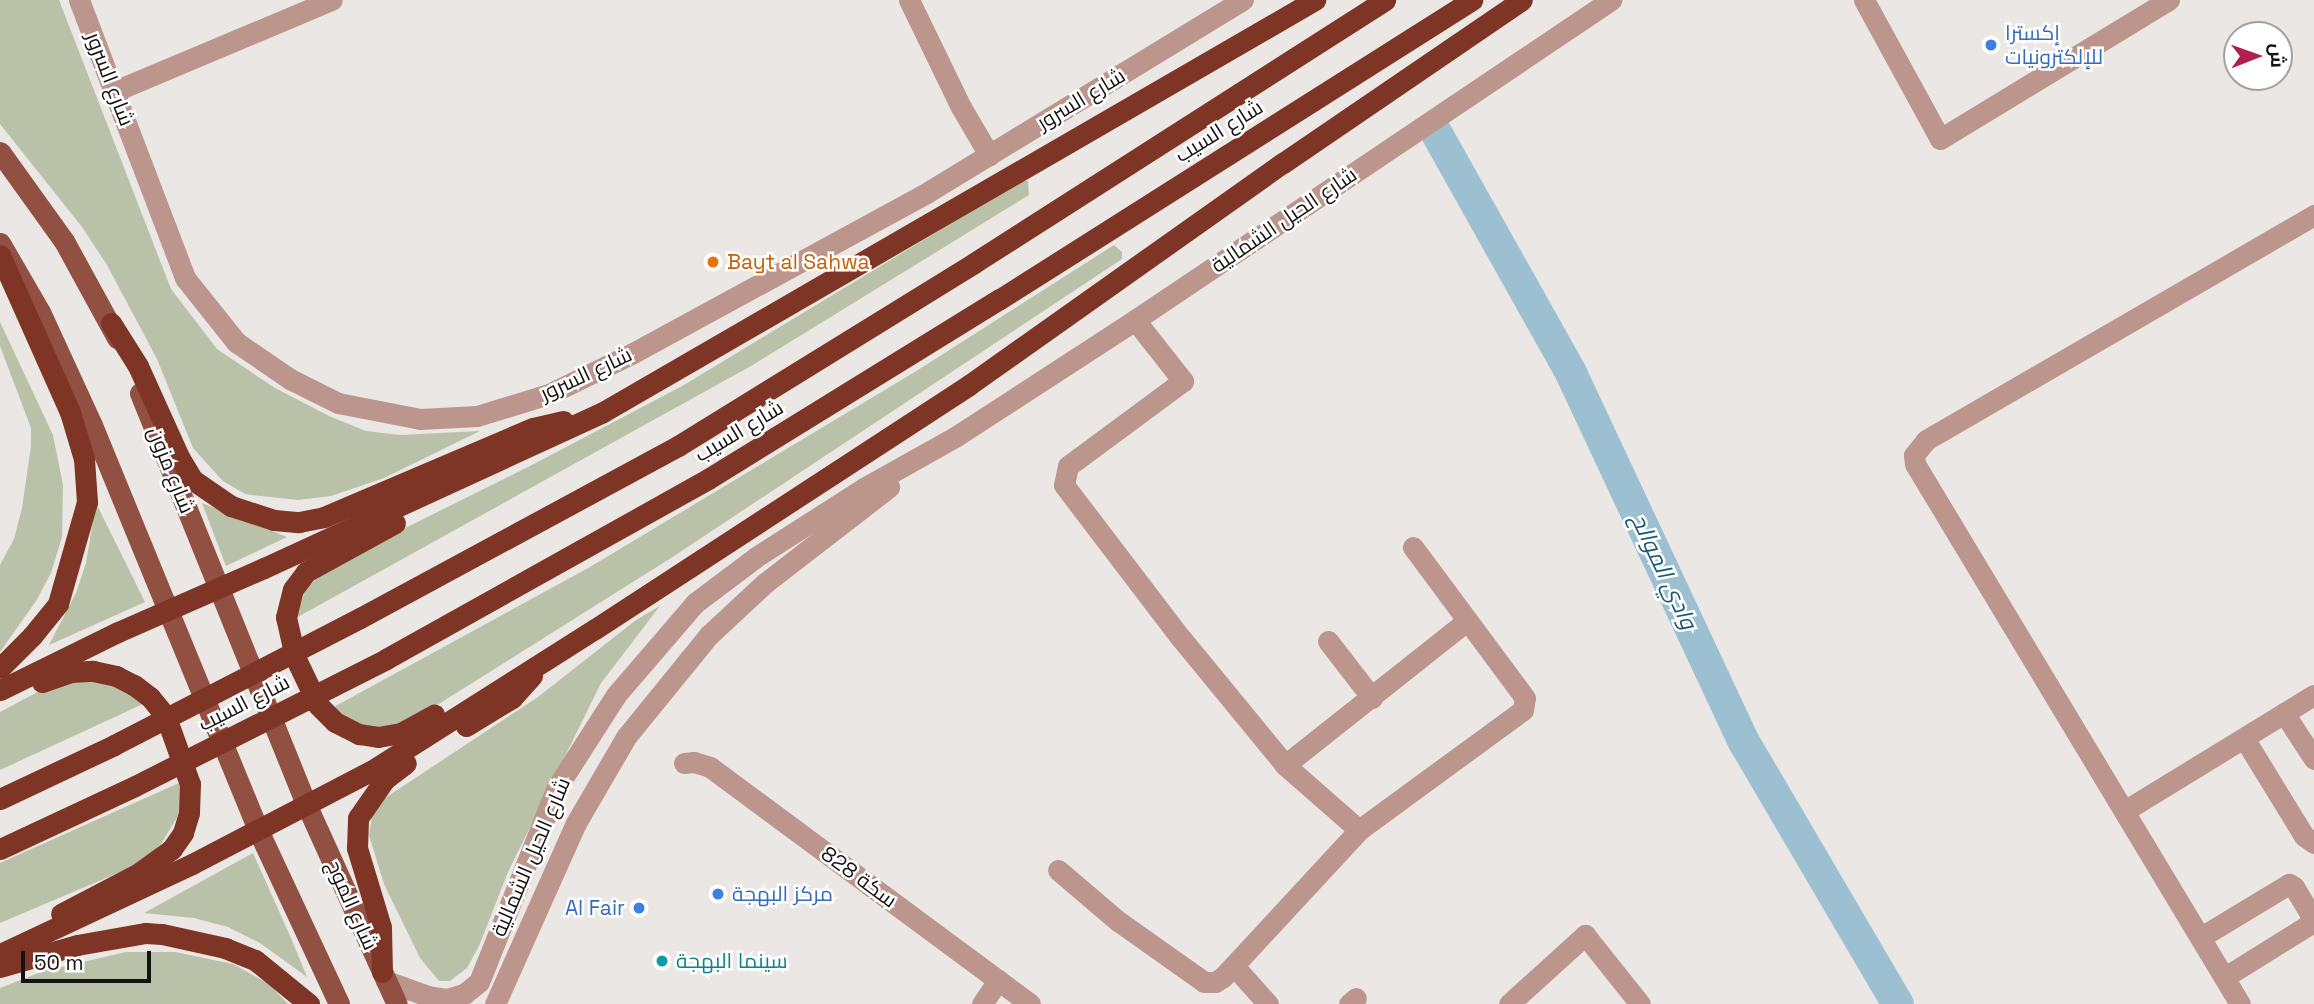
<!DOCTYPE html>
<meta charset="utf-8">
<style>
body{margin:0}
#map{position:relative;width:2314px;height:1004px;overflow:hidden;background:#ebe7e4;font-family:"Space Grotesk",Cairo,sans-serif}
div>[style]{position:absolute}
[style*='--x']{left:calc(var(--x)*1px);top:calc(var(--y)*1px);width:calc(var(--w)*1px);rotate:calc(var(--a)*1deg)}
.green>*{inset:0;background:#b9c1a8}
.river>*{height:32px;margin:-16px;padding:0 16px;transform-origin:16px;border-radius:16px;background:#9cbfd1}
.minor>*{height:21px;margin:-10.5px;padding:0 10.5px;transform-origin:10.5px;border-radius:10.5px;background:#bc968d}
.major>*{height:21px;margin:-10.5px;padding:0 10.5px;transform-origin:10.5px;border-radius:10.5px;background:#915041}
.highway>*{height:21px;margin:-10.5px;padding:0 10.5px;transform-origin:10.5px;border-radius:10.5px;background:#7f3526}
.highway-bridge>*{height:21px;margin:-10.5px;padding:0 10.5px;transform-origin:10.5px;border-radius:10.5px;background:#7f3526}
.dots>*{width:19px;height:19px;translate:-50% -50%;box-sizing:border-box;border:4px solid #fff;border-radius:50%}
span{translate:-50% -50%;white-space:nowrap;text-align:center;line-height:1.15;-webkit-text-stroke:5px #fff;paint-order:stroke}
.shop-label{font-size:21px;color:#366cbe}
.left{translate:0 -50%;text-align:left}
.right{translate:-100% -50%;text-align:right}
.street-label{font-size:21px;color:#141312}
.food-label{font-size:21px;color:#c56008}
.culture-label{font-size:21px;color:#0d838f}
.water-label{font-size:23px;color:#1b5975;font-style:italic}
.north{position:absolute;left:2223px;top:21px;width:70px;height:70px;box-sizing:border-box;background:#fff;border:2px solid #a1a1a0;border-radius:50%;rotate:89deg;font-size:19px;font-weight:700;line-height:28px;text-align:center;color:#141312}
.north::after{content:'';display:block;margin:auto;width:24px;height:32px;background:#b01f50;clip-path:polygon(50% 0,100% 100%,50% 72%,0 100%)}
.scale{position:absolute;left:21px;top:951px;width:130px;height:32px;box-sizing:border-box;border:4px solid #141312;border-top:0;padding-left:9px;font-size:21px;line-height:24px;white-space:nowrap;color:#141312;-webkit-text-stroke:5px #fff;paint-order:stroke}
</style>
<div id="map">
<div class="green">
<i style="clip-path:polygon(0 0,59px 0,171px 289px,217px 349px,275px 388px,329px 416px,366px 431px,400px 435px,480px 431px,384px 478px,331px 496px,298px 500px,261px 496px,245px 494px,223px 481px,193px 448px,157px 359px,107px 265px,82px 227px,0 124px)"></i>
<i style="clip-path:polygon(1021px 181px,1028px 181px,1029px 195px,751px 366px,296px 618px,306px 588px,335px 563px,534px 464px,684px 385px)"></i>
<i style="clip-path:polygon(1114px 245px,1122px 252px,1122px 259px,671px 558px,402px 727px,362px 729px,332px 708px,590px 567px,918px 370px)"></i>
<i style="clip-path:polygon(0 322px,53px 435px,63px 485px,62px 537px,51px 573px,36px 601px,0 652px,0 565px,14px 539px,22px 508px,31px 446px,31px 428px,0 346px)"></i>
<i style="clip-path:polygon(96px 503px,145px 602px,49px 645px,76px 593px,86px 563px)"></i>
<i style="clip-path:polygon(202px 503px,287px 537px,226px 566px)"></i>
<i style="clip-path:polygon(660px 606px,601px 683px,508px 872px,479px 946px,467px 968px,450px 981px,439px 981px,420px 958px,384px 884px,369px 835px,373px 811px,382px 800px,538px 697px,636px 620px)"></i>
<i style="clip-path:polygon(73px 679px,116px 682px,143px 704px,0 770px,0 712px,47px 687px)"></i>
<i style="clip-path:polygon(179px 783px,182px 791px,178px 816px,161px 844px,148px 856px,125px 870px,0 923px,0 863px)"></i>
<i style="clip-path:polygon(253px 853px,291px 938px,307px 977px,260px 943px,228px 927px,194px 918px,144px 913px)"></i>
<i style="clip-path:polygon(126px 952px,175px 952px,233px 964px,269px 984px,288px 1004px,0 1004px,0 988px,44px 971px)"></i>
</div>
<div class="river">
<i style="--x:1437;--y:134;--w:274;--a:60.7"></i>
<i style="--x:1571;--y:373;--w:408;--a:64.9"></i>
<i style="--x:1744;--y:742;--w:304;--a:59.6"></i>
</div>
<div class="minor">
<i style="--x:79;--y:0;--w:298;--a:69.1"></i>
<i style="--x:185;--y:278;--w:82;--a:51.4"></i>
<i style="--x:236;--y:342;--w:65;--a:34.4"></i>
<i style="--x:290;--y:379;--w:54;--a:26.6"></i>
<i style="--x:338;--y:403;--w:84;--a:11"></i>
<i style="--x:420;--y:419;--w:57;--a:-3"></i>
<i style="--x:477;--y:416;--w:75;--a:-17"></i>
<i style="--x:549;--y:394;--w:93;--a:-26"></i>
<i style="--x:633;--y:353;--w:336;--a:-28.6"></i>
<i style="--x:928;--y:192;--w:369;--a:-31.4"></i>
<i style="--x:909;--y:0;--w:119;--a:64.1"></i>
<i style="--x:961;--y:107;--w:56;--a:59.7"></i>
<i style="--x:1864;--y:0;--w:158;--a:61.3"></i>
<i style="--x:1940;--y:139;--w:268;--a:-31.3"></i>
<i style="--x:115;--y:91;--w:235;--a:-22.8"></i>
<i style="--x:1135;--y:320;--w:78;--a:51.8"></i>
<i style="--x:1183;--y:381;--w:143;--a:143.5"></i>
<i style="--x:1068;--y:466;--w:19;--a:102"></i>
<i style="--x:1064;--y:485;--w:191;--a:52.7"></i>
<i style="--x:1180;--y:637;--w:166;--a:50.6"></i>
<i style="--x:1285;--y:765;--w:98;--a:41.3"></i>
<i style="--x:1328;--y:641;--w:72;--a:52.3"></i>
<i style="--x:2284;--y:713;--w:55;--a:56.9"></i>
<i style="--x:2244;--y:738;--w:115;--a:58.5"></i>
<i style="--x:2304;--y:836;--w:12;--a:35"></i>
<i style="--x:684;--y:763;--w:10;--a:-6"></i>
<i style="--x:694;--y:762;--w:17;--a:17"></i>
<i style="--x:710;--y:767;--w:398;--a:36.5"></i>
<i style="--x:1285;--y:765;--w:232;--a:-38.4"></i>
<i style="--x:2126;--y:810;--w:220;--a:-31.5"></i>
<i style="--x:1058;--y:870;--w:79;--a:40.4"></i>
<i style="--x:1118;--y:921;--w:105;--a:35.3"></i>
<i style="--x:1204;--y:982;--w:11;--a:0"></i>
<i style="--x:1215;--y:982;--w:9;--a:-32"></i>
<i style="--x:1223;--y:977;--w:200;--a:-47.2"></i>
<i style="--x:1359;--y:830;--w:203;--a:-36.2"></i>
<i style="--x:1523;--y:710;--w:12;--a:-81"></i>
<i style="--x:1525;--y:698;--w:188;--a:-126.6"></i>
<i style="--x:2201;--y:937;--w:103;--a:-31.1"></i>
<i style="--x:2289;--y:884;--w:6;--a:31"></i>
<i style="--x:2294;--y:887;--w:31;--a:59"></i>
<i style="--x:2310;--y:914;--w:10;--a:90"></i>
<i style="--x:2310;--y:924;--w:100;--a:148.1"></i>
<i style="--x:1234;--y:966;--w:51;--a:48.2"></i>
<i style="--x:386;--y:981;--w:45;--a:19.7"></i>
<i style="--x:428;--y:996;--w:18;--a:9"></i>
<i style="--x:446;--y:999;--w:19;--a:-16"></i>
<i style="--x:464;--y:994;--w:19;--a:-39"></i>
<i style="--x:479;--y:982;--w:210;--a:-68.2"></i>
<i style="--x:557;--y:787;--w:109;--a:-57.3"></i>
<i style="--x:616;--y:695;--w:121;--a:-49.3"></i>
<i style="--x:695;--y:603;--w:76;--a:-37"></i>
<i style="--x:756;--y:557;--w:128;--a:-32.6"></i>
<i style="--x:864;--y:488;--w:104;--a:-29.3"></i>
<i style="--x:955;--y:437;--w:215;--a:-33"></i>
<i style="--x:1135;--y:320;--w:574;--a:-33.91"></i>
<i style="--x:495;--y:1004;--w:198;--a:-65.9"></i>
<i style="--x:576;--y:823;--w:99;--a:-59.8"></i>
<i style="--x:626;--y:737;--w:132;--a:-50.9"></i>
<i style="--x:709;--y:635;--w:76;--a:-42.9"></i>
<i style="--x:765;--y:583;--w:157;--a:-37.7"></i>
<i style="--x:982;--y:1004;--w:29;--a:-56"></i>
<i style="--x:1349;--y:1004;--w:9;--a:-41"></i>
<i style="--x:1509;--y:1004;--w:103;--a:-42.2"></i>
<i style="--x:1585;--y:935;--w:88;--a:51.4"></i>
<i style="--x:2240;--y:1004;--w:630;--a:-121.04"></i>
<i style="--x:1915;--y:464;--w:9;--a:-96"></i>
<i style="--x:1914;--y:455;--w:19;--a:-51"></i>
<i style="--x:1926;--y:440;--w:449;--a:-30.1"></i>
</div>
<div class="major">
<i style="--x:0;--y:152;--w:110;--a:54.3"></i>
<i style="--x:64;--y:241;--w:111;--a:61.3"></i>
<i style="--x:0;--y:243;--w:80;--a:59.9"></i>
<i style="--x:40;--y:312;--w:124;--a:65.3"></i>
<i style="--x:92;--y:425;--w:438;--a:67.7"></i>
<i style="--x:258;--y:830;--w:192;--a:65"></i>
<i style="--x:140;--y:393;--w:445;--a:68"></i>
<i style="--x:307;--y:806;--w:217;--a:65.6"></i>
</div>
<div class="highway">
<i style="--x:0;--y:255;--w:172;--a:66"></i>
<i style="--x:70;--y:412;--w:49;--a:73.4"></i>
<i style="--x:84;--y:459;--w:43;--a:86"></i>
<i style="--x:87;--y:502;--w:106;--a:105.9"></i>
<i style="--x:58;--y:604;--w:41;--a:129.1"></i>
<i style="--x:32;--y:636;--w:45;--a:135"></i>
<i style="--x:111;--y:323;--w:51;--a:57.9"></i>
<i style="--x:138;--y:366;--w:100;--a:65.7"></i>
<i style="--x:179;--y:457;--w:27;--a:59"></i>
<i style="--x:193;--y:480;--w:46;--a:34.4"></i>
<i style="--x:231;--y:506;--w:45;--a:18"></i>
<i style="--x:274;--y:520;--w:25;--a:5"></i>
<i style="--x:299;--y:522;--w:25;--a:-11"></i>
<i style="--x:324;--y:517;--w:227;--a:-23.1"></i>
<i style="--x:533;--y:428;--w:31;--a:-13"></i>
<i style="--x:395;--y:523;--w:102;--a:151.2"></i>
<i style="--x:306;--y:572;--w:21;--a:127"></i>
<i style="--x:293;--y:589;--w:29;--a:104"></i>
<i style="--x:286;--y:617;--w:41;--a:77.3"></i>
<i style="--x:295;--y:657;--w:53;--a:64.4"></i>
<i style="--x:318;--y:705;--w:24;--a:45"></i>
<i style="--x:335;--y:722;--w:27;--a:27"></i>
<i style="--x:359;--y:734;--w:19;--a:9"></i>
<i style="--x:378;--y:737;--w:23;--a:-10"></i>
<i style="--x:401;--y:733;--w:38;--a:-29"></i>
<i style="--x:360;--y:618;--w:362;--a:-28.4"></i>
<i style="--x:678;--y:446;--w:348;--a:-31.7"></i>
<i style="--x:974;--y:263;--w:488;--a:-32.6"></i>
<i style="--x:386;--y:659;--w:369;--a:-29.2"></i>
<i style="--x:708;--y:479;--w:343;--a:-31.7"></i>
<i style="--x:1000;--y:299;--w:559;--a:-32.35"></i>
<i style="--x:42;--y:682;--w:31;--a:-19"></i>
<i style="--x:71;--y:672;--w:22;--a:-3"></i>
<i style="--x:93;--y:671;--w:24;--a:12"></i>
<i style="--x:116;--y:676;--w:20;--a:27"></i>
<i style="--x:134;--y:685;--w:20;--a:37"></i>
<i style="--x:150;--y:697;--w:26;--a:51"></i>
<i style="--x:166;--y:717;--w:71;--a:70.3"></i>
<i style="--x:190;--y:784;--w:29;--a:92"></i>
<i style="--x:189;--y:813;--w:21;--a:107"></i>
<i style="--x:183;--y:833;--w:19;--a:125"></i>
<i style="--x:172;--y:849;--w:41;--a:144"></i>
<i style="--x:139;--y:873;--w:88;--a:152.3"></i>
<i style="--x:0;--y:690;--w:131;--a:-26.2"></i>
<i style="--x:118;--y:632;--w:159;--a:-23.7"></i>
<i style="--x:264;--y:568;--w:373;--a:-24.7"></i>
<i style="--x:603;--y:412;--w:823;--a:-30.06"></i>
<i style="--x:466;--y:726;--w:54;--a:-31.3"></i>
<i style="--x:512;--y:698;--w:30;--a:-48"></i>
<i style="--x:0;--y:799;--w:126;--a:-25.3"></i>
<i style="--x:0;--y:849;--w:149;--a:-25"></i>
<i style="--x:0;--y:954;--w:212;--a:-25.1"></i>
<i style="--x:192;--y:864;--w:202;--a:-27.5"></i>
<i style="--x:371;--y:771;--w:265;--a:-32.4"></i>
<i style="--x:595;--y:629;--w:447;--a:-33.1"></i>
<i style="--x:969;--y:385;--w:385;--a:-35.3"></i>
<i style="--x:1283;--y:163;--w:289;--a:-34.3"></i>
<i style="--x:0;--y:967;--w:80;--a:-15.9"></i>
<i style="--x:77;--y:945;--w:70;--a:-9.9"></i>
<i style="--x:146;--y:933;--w:16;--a:4"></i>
<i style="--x:162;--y:934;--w:65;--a:12.5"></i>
<i style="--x:225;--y:948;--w:32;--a:22"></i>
<i style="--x:255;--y:960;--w:70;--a:39.2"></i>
<i style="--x:382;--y:972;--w:45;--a:-91.3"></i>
<i style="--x:381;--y:927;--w:83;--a:-106.9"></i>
<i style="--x:357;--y:848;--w:30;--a:-88"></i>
<i style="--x:358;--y:818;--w:47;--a:-55.3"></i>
<i style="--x:385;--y:779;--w:26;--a:-37"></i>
</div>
<div class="highway-bridge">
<i style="--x:114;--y:745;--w:277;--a:-27.3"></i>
<i style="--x:135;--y:786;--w:281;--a:-26.8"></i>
</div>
<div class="dots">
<i style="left:1991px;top:45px;background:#3f7fe0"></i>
<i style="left:713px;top:262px;background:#e8710a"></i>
<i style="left:718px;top:894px;background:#3f7fe0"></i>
<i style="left:639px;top:908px;background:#3f7fe0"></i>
<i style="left:662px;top:961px;background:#0f9aa8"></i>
</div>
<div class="shop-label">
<span class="left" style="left:2005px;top:45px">إكسترا<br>للإلكترونيات</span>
<span class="left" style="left:732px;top:894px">مركز البهجة</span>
<span class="right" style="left:625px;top:908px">Al Fair</span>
</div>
<div class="street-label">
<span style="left:110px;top:79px;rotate:69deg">شارع السرور</span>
<span style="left:1081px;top:99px;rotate:-31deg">شارع السرور</span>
<span style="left:1219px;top:131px;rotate:-32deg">شارع السيب</span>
<span style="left:1284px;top:220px;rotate:-34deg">شارع الحيل الشمالية</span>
<span style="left:586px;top:374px;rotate:-25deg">شارع السرور</span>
<span style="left:739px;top:431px;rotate:-31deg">شارع السيب</span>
<span style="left:171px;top:470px;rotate:68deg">شارع مزون</span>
<span style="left:244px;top:703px;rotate:-27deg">شارع السيب</span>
<span style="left:531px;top:857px;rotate:-67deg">شارع الحيل الشمالية</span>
<span style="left:859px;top:877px;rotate:36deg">سكة 828</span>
<span style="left:352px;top:905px;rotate:66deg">شارع الموج</span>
</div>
<div class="food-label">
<span class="left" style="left:727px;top:262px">Bayt al Sahwa</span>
</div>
<div class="culture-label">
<span class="left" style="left:676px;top:961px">سينما البهجة</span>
</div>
<div class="water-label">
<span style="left:1664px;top:571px;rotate:65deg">وادي الموالح</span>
</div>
<div class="north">ش</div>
<div class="scale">50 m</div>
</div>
